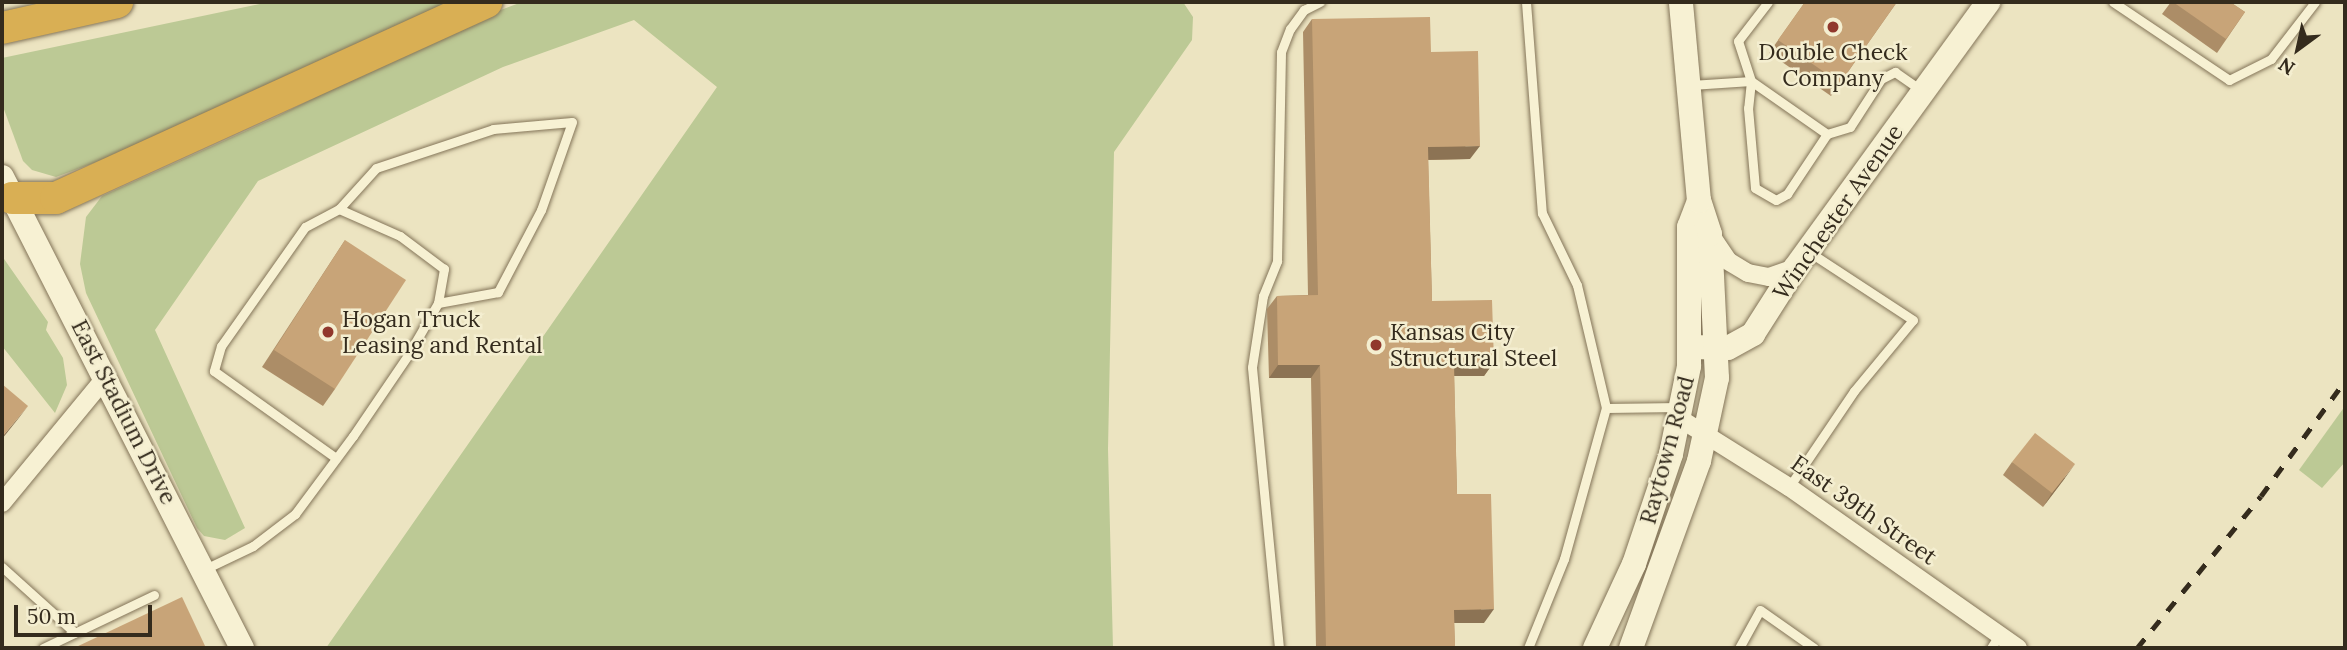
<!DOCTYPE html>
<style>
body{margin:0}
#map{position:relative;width:2347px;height:650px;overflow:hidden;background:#ece4c1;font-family:Lora,serif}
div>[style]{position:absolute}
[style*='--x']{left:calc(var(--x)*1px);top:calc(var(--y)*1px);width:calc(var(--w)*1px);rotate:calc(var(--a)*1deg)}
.green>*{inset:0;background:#bcc995}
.roads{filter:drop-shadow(0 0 2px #847559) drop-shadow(0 0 2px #847559)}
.lane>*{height:9px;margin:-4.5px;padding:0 4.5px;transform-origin:4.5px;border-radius:4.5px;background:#f7f1d3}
.street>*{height:18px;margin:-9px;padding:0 9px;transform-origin:9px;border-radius:9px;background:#f7f1d3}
.secondary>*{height:24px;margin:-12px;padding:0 12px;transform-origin:12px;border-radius:12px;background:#f7f1d3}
.highway>*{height:32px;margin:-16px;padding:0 16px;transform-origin:16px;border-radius:16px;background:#d9af54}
.rail>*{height:5px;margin-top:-2.5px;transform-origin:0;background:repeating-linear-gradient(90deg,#342b1d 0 12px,transparent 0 24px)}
.wall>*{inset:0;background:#ac8d67}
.shaded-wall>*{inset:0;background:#8c7354}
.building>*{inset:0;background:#c8a478}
.dots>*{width:19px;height:19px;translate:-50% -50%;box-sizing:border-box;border:4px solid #f4eed0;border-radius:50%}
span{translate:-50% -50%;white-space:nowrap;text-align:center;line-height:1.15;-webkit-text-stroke:5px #f4eed0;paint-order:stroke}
.poi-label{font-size:23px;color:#342b1d}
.left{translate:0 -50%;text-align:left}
.street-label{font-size:23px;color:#342b1d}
.frame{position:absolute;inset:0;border:4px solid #342b1d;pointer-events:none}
.north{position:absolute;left:2263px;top:14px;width:70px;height:70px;-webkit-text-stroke:5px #f4eed0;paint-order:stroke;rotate:213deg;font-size:19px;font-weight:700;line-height:28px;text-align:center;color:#342b1d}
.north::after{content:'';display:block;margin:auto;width:24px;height:32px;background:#342b1d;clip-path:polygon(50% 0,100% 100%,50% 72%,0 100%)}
.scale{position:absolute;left:14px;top:605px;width:138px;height:32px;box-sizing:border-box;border:4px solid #342b1d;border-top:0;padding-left:9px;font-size:21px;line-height:24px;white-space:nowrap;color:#342b1d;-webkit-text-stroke:5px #f4eed0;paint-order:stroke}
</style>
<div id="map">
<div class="green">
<i style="clip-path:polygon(269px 2px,449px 2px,118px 154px,56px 177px,32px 170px,23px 161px,2px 104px,2px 58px)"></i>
<i style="clip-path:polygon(522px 2px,1183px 2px,1193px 17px,1192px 40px,1114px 152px,1108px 449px,1113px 648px,326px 648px,717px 87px,634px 20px,503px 67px,258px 181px,155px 330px,245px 528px,225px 540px,204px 536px,197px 528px,86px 293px,80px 264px,86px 217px,102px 196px,274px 118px,451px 29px)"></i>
<i style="clip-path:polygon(2px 256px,48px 322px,46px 330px,63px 358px,67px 385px,55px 413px,2px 346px)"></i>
<i style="clip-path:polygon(2345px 406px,2345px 462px,2322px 488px,2299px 470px)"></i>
</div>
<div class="roads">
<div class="lane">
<i style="--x:1526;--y:2;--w:212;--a:85.7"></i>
<i style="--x:1542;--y:213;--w:80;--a:64.1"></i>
<i style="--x:1577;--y:285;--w:126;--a:76.7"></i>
<i style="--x:1606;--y:408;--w:74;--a:-0.8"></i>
<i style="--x:1768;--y:2;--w:49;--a:127.6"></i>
<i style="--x:1738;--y:41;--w:42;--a:72"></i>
<i style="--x:1751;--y:81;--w:27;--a:96"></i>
<i style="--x:1748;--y:108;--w:80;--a:85"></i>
<i style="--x:1755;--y:188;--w:24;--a:30"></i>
<i style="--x:1776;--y:200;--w:13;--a:-29"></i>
<i style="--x:1787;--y:194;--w:72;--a:-56.3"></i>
<i style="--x:2113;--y:2;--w:140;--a:33.9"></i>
<i style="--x:2229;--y:80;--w:47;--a:-26.6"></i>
<i style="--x:2271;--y:59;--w:72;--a:-52.3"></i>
<i style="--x:1691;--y:85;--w:60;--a:-3.8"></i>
<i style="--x:1751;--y:81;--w:93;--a:34.9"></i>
<i style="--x:1827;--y:134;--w:24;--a:-17"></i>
<i style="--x:1850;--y:127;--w:57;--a:-57.1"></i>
<i style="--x:1881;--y:79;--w:16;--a:-27"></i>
<i style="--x:1895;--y:72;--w:33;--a:35"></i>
<i style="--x:339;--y:209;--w:55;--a:-47.9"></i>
<i style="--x:376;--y:168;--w:123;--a:-18.4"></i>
<i style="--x:493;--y:129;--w:79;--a:-5.1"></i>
<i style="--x:572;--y:122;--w:93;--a:109.4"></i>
<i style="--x:541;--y:210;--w:93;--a:117.7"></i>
<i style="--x:498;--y:292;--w:61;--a:169.6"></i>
<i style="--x:1789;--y:487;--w:116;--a:-55.9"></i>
<i style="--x:1854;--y:391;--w:92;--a:-50.3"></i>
<i style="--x:1913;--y:320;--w:124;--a:-146.8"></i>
<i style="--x:2;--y:567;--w:98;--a:42.1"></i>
<i style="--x:205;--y:569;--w:53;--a:-25.6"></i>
<i style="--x:253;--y:546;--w:53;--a:-37.3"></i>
<i style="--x:295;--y:514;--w:97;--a:-53.4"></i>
<i style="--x:353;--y:436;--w:98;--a:-55.8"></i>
<i style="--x:408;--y:355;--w:60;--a:-60"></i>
<i style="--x:438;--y:303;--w:35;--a:-80"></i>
<i style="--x:444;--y:269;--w:55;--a:-143.1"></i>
<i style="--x:400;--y:236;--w:67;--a:-156.1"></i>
<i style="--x:339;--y:209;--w:38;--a:152"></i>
<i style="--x:305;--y:227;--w:146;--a:125.2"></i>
<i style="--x:221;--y:346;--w:26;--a:106"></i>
<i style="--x:214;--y:371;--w:150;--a:35.5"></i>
<i style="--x:43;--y:648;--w:123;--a:-25.5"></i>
<i style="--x:1279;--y:648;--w:282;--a:-95.5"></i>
<i style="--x:1252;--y:367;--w:72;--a:-81.2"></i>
<i style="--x:1263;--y:296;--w:38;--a:-68"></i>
<i style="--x:1277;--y:261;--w:209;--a:-88.9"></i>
<i style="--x:1281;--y:52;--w:25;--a:-69"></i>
<i style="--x:1290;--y:29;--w:24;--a:-54"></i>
<i style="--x:1304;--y:10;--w:18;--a:-27"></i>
<i style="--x:1528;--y:648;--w:96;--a:-68"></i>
<i style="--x:1564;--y:559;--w:157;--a:-74.5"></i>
<i style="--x:1739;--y:648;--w:43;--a:-61.1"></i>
<i style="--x:1760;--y:610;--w:66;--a:35.1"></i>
<i style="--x:1991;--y:648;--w:15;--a:-58"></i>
</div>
<div class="street">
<i style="--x:1710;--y:234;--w:32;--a:56"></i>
<i style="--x:1728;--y:261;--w:23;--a:31"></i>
<i style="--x:1748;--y:273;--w:21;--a:11"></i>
<i style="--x:1769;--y:277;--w:28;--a:-19"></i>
<i style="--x:1679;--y:418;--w:130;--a:32.1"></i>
<i style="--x:1789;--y:487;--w:280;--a:35.1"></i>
<i style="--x:2;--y:503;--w:163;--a:-50.5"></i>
</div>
<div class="secondary">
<i style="--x:2;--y:177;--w:529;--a:63"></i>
<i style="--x:1689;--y:347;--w:39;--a:1"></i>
<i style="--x:1728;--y:348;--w:29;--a:-29"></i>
<i style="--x:1753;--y:334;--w:78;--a:-57.5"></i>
<i style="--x:1795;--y:268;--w:329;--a:-54"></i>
<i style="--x:1595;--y:648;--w:93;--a:-65.1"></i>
<i style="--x:1634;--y:564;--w:116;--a:-71.4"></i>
<i style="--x:1671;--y:454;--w:90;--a:-78.4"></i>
<i style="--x:1689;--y:366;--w:139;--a:-90"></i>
<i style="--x:1689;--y:227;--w:28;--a:-69"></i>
<i style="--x:1631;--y:648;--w:199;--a:-70"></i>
<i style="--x:1699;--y:461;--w:85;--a:-77.8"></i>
<i style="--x:1717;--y:378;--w:144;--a:-92.8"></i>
<i style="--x:1710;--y:234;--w:35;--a:-108"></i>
<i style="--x:1699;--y:201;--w:200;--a:-95.2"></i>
</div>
<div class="highway">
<i style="--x:2;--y:28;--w:118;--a:-12.7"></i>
<i style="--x:12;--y:198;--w:44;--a:0"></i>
<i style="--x:56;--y:198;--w:473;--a:-24.5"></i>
</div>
</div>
<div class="rail">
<i style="--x:2137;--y:648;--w:196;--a:-50.8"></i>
<i style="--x:2261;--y:496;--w:142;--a:-53.9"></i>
</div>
<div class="wall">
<i style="clip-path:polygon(1805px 2px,1897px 2px,1831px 96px,1769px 53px)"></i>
<i style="clip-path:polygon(2171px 2px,2230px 2px,2245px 12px,2217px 53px,2162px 14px)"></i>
<i style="clip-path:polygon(1312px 19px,1431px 52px,1470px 159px,1428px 160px,1432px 301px,1494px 362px,1484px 376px,1454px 376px,1457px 494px,1484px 623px,1454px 623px,1455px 646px,1453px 648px,1316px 648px,1311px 378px,1269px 378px,1267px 309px,1277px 296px,1308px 295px,1303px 32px)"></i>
<i style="clip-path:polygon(345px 240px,335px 389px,323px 406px,262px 367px)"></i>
<i style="clip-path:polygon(2012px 462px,2065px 478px,2043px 507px,2003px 475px)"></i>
</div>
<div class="shaded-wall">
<i style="clip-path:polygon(1480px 146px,1470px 159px,1419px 160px,1428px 147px)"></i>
<i style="clip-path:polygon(1494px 362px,1484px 376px,1444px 376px,1454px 363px)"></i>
<i style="clip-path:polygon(1278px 365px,1320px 365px,1311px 378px,1269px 378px)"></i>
<i style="clip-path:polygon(28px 406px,18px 419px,2px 439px,2px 437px)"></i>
<i style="clip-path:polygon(2075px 464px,2065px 478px,2043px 507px,2052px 493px)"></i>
<i style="clip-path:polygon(1494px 609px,1484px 623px,1445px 623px,1454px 610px)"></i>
<i style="clip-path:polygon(1455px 646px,1453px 648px,1347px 648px)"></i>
</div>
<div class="building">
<i style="clip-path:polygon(1805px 2px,1897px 2px,1840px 83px,1778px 40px)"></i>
<i style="clip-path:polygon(2173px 2px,2230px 2px,2245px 12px,2226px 39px)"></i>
<i style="clip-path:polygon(1430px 17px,1431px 52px,1478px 51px,1480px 146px,1428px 147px,1432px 301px,1492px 300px,1494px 362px,1454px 363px,1457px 494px,1491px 494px,1494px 609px,1454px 610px,1455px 646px,1326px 648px,1320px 365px,1278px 365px,1277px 296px,1318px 295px,1312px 19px)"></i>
<i style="clip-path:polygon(345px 240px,406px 280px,335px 389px,274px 350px)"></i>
<i style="clip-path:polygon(2px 384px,28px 406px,2px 437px)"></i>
<i style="clip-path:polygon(2035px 433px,2075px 464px,2052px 493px,2012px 462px)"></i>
<i style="clip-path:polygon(182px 597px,206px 648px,74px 648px)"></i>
</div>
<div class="dots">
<i style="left:1833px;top:27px;background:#91382c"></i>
<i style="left:328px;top:332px;background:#91382c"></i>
<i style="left:1376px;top:345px;background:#91382c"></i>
</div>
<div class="poi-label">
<span style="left:1833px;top:65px">Double Check<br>Company</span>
<span class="left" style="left:342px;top:332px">Hogan Truck<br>Leasing and Rental</span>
<span class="left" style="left:1390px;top:345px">Kansas City<br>Structural Steel</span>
</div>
<div class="street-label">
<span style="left:1838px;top:212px;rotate:-55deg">Winchester Avenue</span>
<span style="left:124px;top:412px;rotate:63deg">East Stadium Drive</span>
<span style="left:1667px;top:450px;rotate:-75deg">Raytown Road</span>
<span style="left:1864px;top:510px;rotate:35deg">East 39th Street</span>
</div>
<div class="frame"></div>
<div class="north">N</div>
<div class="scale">50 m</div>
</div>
